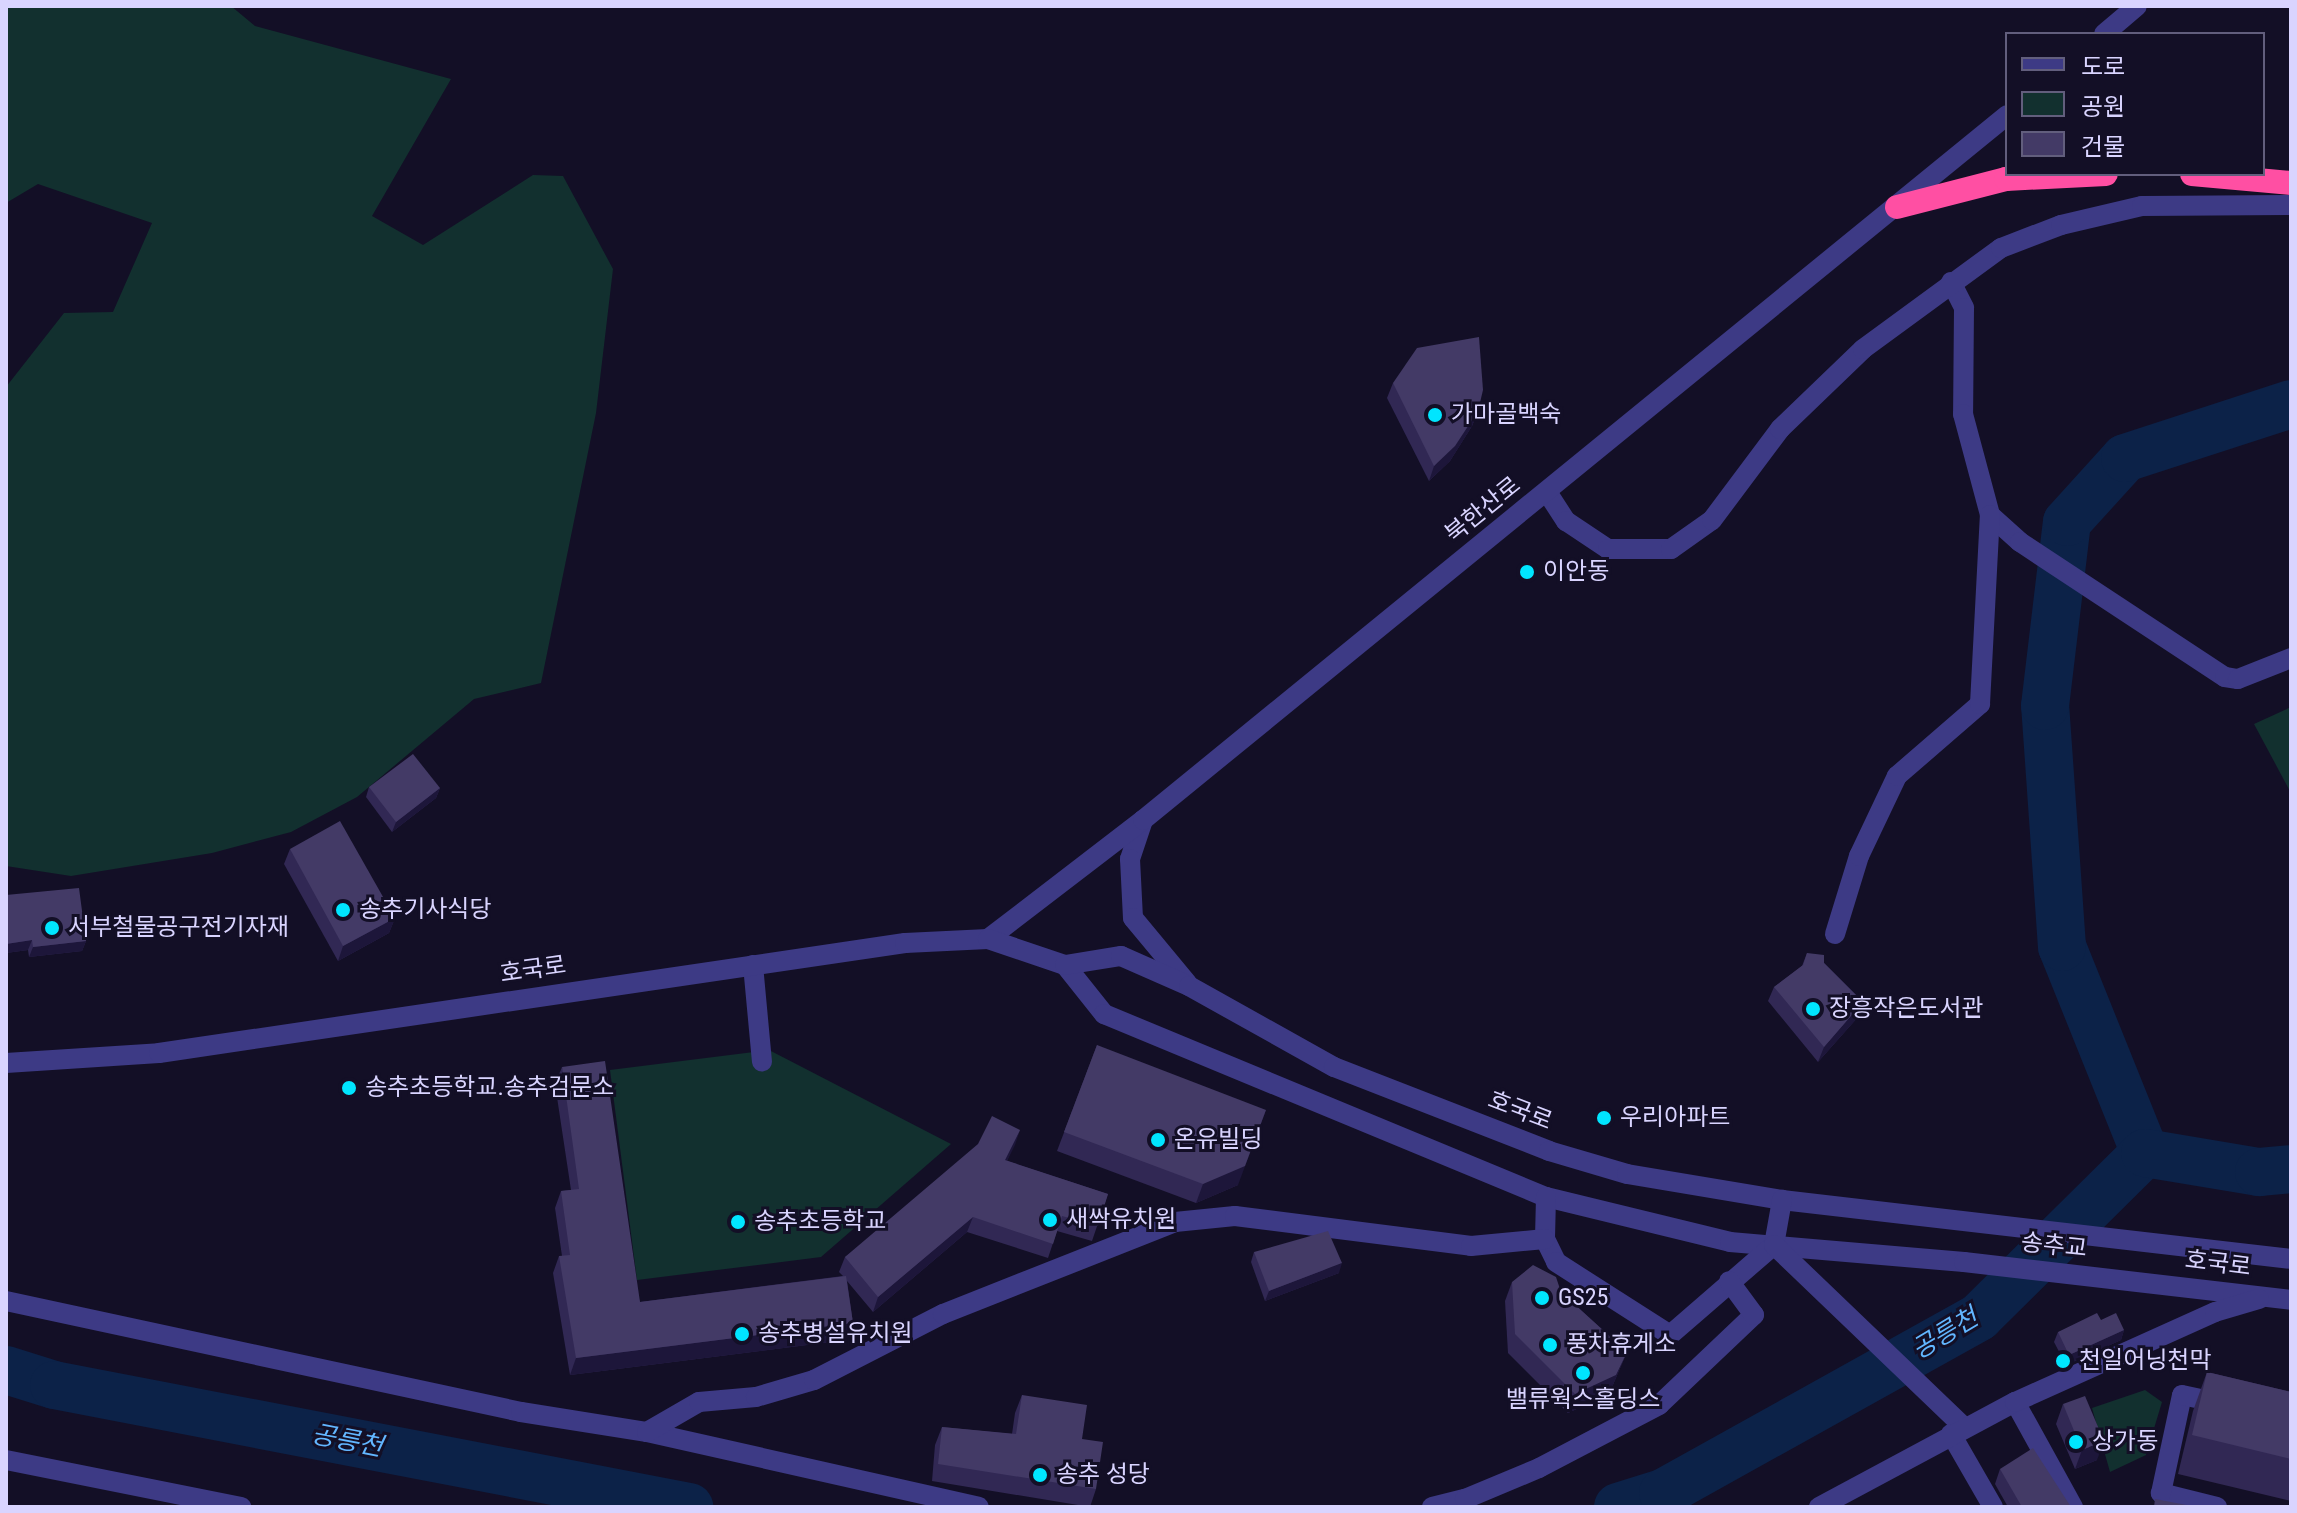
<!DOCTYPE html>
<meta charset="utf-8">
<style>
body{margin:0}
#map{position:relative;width:2297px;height:1513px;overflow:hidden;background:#130f26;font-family:"Roboto Condensed","Noto Sans KR",sans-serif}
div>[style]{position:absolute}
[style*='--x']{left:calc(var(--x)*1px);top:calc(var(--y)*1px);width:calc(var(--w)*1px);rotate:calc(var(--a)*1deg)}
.green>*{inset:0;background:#12302f}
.river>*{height:48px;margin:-24px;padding:0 24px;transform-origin:24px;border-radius:24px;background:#0c2248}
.minor>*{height:20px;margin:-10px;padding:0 10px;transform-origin:10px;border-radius:10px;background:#3d3a85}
.highway>*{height:24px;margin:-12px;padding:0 12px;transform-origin:12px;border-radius:12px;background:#ff4fa3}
.wall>*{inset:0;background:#312854}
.shaded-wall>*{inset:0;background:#1d163a}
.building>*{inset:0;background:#433a66}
.dots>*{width:22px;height:22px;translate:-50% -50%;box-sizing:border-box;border:4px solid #130f26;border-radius:50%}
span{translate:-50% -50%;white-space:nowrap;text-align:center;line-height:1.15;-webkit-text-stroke:6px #130f26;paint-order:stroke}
.poi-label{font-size:24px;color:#d9d4ff}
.left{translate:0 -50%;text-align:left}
.street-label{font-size:24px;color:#d9d4ff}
.water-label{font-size:26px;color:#62b6ff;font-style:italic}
.frame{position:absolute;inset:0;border:8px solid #d9d4ff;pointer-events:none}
.legend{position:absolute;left:2005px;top:32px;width:260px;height:144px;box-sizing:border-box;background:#130f26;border:2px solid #625e7d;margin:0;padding:10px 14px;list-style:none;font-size:24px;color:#d9d4ff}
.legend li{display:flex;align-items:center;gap:16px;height:40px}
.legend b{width:40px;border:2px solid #625e7d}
</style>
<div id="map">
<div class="green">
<i style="clip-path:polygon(6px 6px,231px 6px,255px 26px,451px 79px,372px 216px,423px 245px,533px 175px,563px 176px,613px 269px,596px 413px,541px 683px,474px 699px,357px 797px,291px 832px,212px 853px,71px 876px,6px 866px,6px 387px,64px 313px,113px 312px,152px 223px,38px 184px,6px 203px)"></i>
<i style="clip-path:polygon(2291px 707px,2291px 793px,2254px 724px)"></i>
<i style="clip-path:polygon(769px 1050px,951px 1144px,821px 1257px,637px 1280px,610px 1070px)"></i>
<i style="clip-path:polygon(2145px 1390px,2162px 1402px,2146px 1455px,2110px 1472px,2092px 1408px)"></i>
</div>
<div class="river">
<i style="--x:2145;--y:1153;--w:222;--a:-111.9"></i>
<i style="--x:2062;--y:947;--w:242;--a:-94"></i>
<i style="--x:2045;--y:706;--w:185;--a:-83.2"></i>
<i style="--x:2067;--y:522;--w:86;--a:-47.8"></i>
<i style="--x:2125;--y:458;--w:175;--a:-18"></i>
<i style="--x:6;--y:1370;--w:50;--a:17.4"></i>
<i style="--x:54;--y:1385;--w:647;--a:10.88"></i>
<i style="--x:1618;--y:1507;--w:47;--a:-17.3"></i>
<i style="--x:1663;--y:1493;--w:362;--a:-29.1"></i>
<i style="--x:1979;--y:1317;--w:233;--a:-44.7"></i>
<i style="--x:2145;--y:1153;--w:116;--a:9.5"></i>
<i style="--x:2259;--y:1172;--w:32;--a:-5"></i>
</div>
<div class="minor">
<i style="--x:2104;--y:34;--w:43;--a:-40.3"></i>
<i style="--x:1951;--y:282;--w:29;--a:63"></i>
<i style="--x:1964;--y:308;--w:106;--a:90.5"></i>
<i style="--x:1963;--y:414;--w:105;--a:75"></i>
<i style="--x:1990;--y:515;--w:40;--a:42"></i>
<i style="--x:2020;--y:542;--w:245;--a:33.4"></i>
<i style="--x:2225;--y:677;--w:13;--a:9"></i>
<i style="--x:2238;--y:679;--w:57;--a:-21.6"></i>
<i style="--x:1547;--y:492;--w:35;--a:57"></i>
<i style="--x:1566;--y:521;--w:50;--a:33.7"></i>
<i style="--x:1608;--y:549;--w:63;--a:0"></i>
<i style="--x:1671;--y:549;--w:50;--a:-35.3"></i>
<i style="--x:1712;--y:520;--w:114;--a:-53.2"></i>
<i style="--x:1780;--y:429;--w:115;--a:-43.9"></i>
<i style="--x:1863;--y:349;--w:171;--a:-36.2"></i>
<i style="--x:2001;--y:248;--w:64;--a:-21"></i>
<i style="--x:2061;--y:225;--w:83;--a:-13.2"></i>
<i style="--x:2142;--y:206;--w:149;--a:-0.4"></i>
<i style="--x:1143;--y:820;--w:41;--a:108.4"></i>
<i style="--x:1130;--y:859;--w:59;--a:87.1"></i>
<i style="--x:1133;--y:918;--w:85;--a:50.3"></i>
<i style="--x:1835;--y:934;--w:82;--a:-72.9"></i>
<i style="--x:1859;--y:856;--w:89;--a:-64.6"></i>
<i style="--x:1897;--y:776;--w:110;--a:-40.9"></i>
<i style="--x:1980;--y:704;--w:189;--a:-87"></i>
<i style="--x:988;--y:939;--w:195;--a:-37.5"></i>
<i style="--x:1143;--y:820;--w:1115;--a:-39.21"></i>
<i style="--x:753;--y:965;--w:97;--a:84.7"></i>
<i style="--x:1065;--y:965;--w:63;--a:51.5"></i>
<i style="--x:1104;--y:1014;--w:478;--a:22.5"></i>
<i style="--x:1546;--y:1197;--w:189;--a:13.7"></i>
<i style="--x:1730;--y:1242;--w:235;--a:4.9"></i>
<i style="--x:1964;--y:1262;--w:329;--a:6.6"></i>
<i style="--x:6;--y:1063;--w:153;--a:-3.7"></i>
<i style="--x:159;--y:1053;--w:754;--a:-8.39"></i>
<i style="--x:905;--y:943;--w:83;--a:-2.8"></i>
<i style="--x:988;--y:939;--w:81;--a:18.7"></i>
<i style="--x:1065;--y:965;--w:57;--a:-9.1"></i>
<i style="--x:1121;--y:956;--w:74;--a:23.8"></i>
<i style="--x:1189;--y:986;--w:166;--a:29.2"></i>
<i style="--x:1334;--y:1067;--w:231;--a:21.3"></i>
<i style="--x:1549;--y:1151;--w:81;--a:16.4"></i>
<i style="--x:1627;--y:1174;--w:157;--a:9.5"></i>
<i style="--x:1782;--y:1200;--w:512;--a:6.61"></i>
<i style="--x:1546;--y:1197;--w:42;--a:91.4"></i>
<i style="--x:1545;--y:1239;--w:25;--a:64"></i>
<i style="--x:1556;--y:1262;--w:135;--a:32.6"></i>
<i style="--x:1670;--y:1335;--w:138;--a:-40.9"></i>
<i style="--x:1774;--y:1245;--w:46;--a:-79.9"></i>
<i style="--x:1774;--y:1245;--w:263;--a:43.8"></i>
<i style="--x:6;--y:1301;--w:527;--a:12.16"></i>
<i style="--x:521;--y:1412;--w:128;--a:9"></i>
<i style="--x:647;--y:1432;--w:340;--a:12.7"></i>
<i style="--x:2015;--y:1402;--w:120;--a:61.1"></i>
<i style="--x:647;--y:1432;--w:60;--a:-30"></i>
<i style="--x:699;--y:1402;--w:57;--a:-5"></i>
<i style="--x:756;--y:1397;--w:60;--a:-16.3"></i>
<i style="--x:814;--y:1380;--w:145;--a:-27.1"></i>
<i style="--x:943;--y:1314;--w:250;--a:-21.6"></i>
<i style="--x:1175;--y:1222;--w:60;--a:-5.7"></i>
<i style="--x:1235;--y:1216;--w:238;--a:7.2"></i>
<i style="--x:1471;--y:1246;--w:74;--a:-5.4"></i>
<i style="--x:1951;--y:1434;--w:84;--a:60.1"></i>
<i style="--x:6;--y:1460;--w:240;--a:11.3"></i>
<i style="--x:1432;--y:1507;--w:34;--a:-14"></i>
<i style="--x:1465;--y:1499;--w:80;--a:-22.7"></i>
<i style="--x:1539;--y:1468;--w:136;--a:-27.7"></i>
<i style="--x:1659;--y:1405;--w:131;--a:-43.5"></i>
<i style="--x:1754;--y:1315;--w:42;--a:-126.3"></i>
<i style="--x:1819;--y:1507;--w:222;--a:-28.2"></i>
<i style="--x:2015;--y:1402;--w:219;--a:-24.2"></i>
<i style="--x:2215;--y:1312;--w:46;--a:-16.5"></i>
<i style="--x:2217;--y:1507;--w:58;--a:-166"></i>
<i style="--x:2161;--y:1493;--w:100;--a:-77.9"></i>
<i style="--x:2182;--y:1395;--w:43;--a:12.1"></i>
</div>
<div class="highway">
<i style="--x:2192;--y:174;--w:99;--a:5.2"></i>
<i style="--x:1897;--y:207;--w:113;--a:-14.4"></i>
<i style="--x:2006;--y:179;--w:100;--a:-2.9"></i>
</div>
<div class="wall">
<i style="clip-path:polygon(1393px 383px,1478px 411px,1472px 426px,1450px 461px,1429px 481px,1387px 398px)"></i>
<i style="clip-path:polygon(369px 787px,440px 788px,436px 798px,392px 832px,366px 797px)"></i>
<i style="clip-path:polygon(290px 849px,395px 918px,389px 933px,338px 961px,284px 864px)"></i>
<i style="clip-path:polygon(6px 895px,86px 941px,82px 951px,29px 957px,28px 950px,6px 953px)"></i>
<i style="clip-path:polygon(1807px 953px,1824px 963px,1863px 1002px,1858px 1017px,1818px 1062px,1768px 1001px,1774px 987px,1802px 966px)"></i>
<i style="clip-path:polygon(1097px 1045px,1238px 1185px,1196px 1203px,1057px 1151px)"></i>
<i style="clip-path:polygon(562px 1067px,640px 1302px,843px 1276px,839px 1272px,845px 1257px,1020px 1130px,1007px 1161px,1108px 1194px,1092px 1241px,1057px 1231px,1048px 1258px,967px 1232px,873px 1312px,847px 1281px,853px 1323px,846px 1340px,570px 1375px,553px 1273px,559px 1256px,562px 1256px,555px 1208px,561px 1191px,571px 1190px,555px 1084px)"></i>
<i style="clip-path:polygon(1254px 1252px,1339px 1273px,1265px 1301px,1251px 1262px)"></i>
<i style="clip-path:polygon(1512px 1282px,1561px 1292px,1627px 1352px,1609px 1394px,1568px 1413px,1508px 1353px,1505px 1301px)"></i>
<i style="clip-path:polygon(2124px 1330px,2121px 1340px,2066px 1365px,2054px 1342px,2058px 1332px)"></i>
<i style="clip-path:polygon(2207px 1372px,2291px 1392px,2291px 1501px,2178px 1474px,2193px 1411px)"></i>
<i style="clip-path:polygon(1022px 1395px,1082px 1439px,1096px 1489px,1090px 1507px,932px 1481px,935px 1445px,942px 1427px,1012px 1434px,1015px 1413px)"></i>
<i style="clip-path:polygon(2063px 1404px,2097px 1460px,2075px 1469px,2056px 1424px)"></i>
<i style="clip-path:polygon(2000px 1469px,2071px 1507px,2008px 1507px,1995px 1484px)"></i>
</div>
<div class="shaded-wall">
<i style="clip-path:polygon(1478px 411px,1472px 426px,1450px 461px,1429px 481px,1434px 466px)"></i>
<i style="clip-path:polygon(440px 788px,436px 798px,392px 832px,396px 822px)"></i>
<i style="clip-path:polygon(395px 918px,389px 933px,338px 961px,343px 946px)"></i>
<i style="clip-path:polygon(32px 940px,28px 950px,6px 953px,6px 944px)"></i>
<i style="clip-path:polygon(86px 941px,82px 951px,29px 957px,33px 947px)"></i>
<i style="clip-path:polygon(1863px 1002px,1858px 1017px,1818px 1062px,1824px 1047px)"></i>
<i style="clip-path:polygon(1266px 1110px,1238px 1185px,1196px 1203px,1203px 1184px)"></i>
<i style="clip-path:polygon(1020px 1130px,1015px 1145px,1000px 1175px,1005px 1160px)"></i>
<i style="clip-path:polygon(973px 1217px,967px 1232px,873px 1312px,878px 1297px)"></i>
<i style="clip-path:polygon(1342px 1263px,1339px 1273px,1265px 1301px,1269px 1291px)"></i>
<i style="clip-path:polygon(853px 1323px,846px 1340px,570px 1375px,576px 1358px)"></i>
<i style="clip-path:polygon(2124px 1330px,2121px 1340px,2066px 1365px,2069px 1355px)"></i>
<i style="clip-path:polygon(1627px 1352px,1609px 1394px,1568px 1413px,1575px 1394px)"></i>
<i style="clip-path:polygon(2104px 1441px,2097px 1460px,2075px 1469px,2082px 1450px)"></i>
</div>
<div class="building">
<i style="clip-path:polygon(1479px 337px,1483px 390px,1478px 411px,1455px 446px,1434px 466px,1393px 383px,1417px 348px)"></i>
<i style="clip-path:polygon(413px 754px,440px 788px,396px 822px,369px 787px)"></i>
<i style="clip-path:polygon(340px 821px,395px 918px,343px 946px,290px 849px)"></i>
<i style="clip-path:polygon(79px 888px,86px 941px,33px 947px,32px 940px,6px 944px,6px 895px)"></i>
<i style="clip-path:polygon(1807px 953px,1824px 955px,1824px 963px,1863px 1002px,1824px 1047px,1774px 987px,1803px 965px)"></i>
<i style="clip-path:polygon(1097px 1045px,1266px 1110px,1245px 1166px,1203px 1184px,1064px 1132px)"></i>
<i style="clip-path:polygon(605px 1061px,640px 1302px,846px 1276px,853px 1323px,576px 1358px,559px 1256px,570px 1255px,561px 1191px,579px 1189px,562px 1067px)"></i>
<i style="clip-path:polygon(992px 1116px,1020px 1130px,1005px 1160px,1108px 1194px,1098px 1226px,1062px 1216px,1053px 1244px,973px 1217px,878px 1297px,845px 1257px,978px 1144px)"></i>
<i style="clip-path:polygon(1328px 1231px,1342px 1263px,1269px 1291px,1254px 1252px)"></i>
<i style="clip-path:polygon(1533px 1265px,1556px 1277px,1561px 1292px,1627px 1352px,1616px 1375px,1575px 1394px,1515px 1334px,1512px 1282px)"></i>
<i style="clip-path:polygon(2097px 1313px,2101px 1320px,2116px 1313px,2124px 1330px,2069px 1355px,2058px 1332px)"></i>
<i style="clip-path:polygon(2207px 1372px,2291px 1392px,2291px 1459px,2192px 1435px)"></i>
<i style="clip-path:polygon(1022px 1395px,1087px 1405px,1082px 1439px,1103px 1442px,1096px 1489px,938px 1464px,942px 1427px,1016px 1434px)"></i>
<i style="clip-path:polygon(2085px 1396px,2104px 1441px,2082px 1450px,2063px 1404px)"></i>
<i style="clip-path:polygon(2033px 1448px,2071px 1507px,2022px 1507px,2000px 1469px)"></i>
<i style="clip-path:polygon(2155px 1499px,2197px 1507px,2154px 1507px)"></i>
</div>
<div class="dots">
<i style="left:1435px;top:415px;background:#00e5ff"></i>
<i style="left:1527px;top:572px;background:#00e5ff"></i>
<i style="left:343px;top:910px;background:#00e5ff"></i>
<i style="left:52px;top:928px;background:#00e5ff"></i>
<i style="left:1813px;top:1009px;background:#00e5ff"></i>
<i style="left:349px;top:1088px;background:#00e5ff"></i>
<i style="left:1604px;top:1118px;background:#00e5ff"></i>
<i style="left:1158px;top:1140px;background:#00e5ff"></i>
<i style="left:1050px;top:1220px;background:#00e5ff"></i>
<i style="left:738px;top:1222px;background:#00e5ff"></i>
<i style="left:1542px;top:1298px;background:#00e5ff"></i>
<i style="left:742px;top:1334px;background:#00e5ff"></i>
<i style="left:1550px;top:1345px;background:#00e5ff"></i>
<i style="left:2063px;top:1361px;background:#00e5ff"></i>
<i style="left:1583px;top:1373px;background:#00e5ff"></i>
<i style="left:2076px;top:1442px;background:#00e5ff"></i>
<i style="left:1040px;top:1475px;background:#00e5ff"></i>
</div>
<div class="poi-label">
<span class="left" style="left:1451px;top:415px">가마골백숙</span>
<span class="left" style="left:1543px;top:572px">이안동</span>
<span class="left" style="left:359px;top:910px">송추기사식당</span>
<span class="left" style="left:68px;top:928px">서부철물공구전기자재</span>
<span class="left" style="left:1829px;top:1009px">장흥작은도서관</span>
<span class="left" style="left:365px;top:1088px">송추초등학교.송추검문소</span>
<span class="left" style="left:1620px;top:1118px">우리아파트</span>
<span class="left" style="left:1174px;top:1140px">온유빌딩</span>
<span class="left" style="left:1066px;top:1220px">새싹유치원</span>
<span class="left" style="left:754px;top:1222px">송추초등학교</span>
<span class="left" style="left:1558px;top:1298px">GS25</span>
<span class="left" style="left:758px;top:1334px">송추병설유치원</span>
<span class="left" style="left:1566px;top:1345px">풍차휴게소</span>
<span class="left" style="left:2079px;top:1361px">천일어닝천막</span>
<span style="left:1583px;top:1400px">밸류웍스홀딩스</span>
<span class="left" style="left:2092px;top:1442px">상가동</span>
<span class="left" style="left:1056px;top:1475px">송추 성당</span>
</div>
<div class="street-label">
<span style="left:1483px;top:510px;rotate:-39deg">북한산로</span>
<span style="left:533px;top:970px;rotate:-8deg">호국로</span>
<span style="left:1520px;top:1111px;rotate:21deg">호국로</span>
<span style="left:2054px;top:1246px;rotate:6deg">송추교</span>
<span style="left:2218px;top:1264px;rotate:7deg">호국로</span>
</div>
<div class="water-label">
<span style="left:1945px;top:1334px;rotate:-31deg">공릉천</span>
<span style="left:347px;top:1441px;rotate:11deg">공릉천</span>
</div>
<div class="frame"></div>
<ul class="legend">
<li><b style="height:10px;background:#3d3a85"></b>도로</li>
<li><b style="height:22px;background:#12302f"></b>공원</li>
<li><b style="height:22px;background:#433a66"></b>건물</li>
</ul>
</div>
